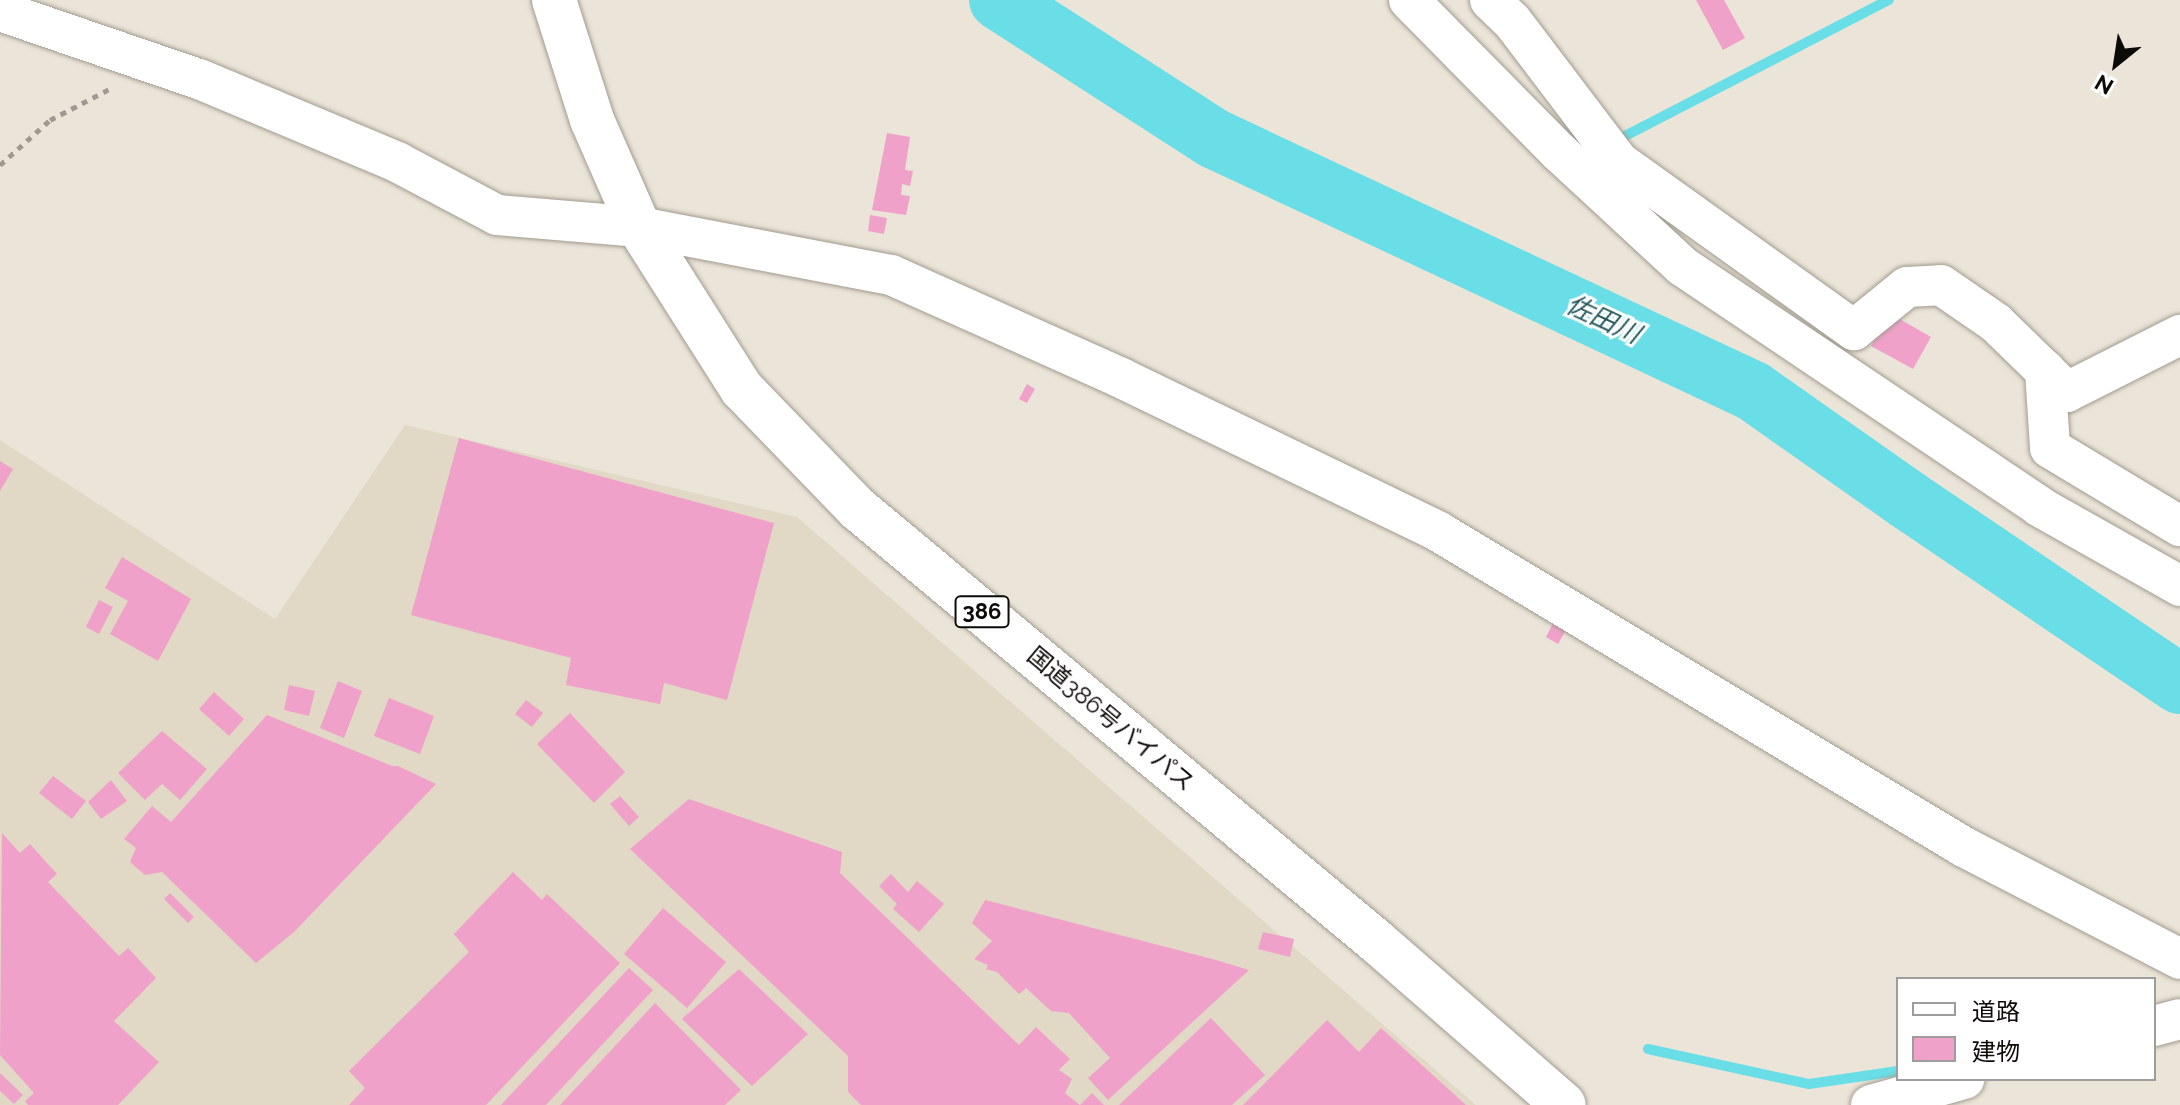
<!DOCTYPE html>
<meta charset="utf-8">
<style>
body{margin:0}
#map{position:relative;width:2180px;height:1105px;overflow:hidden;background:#ebe4d8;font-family:Raleway,"Noto Sans JP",sans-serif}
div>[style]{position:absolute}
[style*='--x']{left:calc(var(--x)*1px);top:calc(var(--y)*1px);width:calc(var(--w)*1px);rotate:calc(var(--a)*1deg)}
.built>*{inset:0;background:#e2d8c6}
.stream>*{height:10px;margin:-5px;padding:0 5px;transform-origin:5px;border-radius:5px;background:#69dee6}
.river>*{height:60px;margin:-30px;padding:0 30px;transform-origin:30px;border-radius:30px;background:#69dee6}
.building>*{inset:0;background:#f0a1c9}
.path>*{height:5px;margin-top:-2.5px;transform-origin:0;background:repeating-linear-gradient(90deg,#9f9a91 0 6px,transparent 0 12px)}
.roads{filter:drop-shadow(0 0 2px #a19b90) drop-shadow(0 0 2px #a19b90)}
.minor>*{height:40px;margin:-20px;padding:0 20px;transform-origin:20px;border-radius:20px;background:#fff}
.highway>*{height:44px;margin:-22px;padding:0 22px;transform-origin:22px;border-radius:22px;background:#fff}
span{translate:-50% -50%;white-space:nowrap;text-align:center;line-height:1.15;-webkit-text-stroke:6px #fff;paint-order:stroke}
.shield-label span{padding:2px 6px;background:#fff;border:2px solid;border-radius:6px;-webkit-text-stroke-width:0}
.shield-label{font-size:22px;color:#0d0b08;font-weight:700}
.street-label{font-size:24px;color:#0d0b08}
.water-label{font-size:26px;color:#26595c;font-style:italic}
.legend{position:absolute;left:1896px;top:977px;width:260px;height:104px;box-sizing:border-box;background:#fff;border:2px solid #9e9d9c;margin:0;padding:10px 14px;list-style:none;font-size:24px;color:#0d0b08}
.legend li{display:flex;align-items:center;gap:16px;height:40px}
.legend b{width:40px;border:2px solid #9e9d9c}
.north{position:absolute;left:2076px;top:24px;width:80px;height:80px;-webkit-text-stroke:6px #fff;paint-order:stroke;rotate:210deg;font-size:22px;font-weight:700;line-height:32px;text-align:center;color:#0d0b08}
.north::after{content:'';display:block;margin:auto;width:28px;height:36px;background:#0d0b08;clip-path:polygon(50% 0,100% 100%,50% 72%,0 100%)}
</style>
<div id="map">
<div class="built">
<i style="clip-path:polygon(405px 425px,797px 517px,1476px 1105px,0 1105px,0 440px,275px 619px)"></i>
</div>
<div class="stream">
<i style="--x:1625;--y:136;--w:297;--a:-27.3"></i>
<i style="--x:1648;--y:1049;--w:165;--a:12.3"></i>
<i style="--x:1809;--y:1084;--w:90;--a:-8.3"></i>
</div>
<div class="river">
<i style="--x:999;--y:0;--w:257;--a:32.8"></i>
<i style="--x:1215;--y:139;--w:594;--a:25.1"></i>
<i style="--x:1753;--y:391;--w:189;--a:35.1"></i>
<i style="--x:1908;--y:500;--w:328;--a:34.1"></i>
</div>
<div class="building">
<i style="clip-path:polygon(1696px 0,1724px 0,1745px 38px,1723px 50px)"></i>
<i style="clip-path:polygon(887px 133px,910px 137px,905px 170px,913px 171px,910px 186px,902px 184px,901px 195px,910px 196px,906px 215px,872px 210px)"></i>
<i style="clip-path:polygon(870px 215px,887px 218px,884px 234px,868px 231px)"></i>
<i style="clip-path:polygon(1889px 313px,1931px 337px,1913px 369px,1871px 346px)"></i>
<i style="clip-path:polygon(1027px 384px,1035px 389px,1027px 403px,1019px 399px)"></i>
<i style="clip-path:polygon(459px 438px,774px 523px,727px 700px,664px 683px,660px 704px,566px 685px,571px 658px,411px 615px)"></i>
<i style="clip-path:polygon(0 461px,13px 469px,0 491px)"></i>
<i style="clip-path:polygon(122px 557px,191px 599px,158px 661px,110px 634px,128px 601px,105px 588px)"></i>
<i style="clip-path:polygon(99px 600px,113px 607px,99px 634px,86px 627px)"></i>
<i style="clip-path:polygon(1554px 621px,1567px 628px,1558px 644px,1546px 637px)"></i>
<i style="clip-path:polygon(338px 681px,362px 691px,344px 738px,320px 728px)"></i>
<i style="clip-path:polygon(289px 685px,315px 691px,309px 716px,284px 710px)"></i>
<i style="clip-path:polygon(214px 692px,244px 719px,229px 736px,199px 709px)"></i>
<i style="clip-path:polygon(389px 698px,434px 716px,420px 754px,374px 736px)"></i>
<i style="clip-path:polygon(526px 700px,543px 713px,532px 727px,515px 714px)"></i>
<i style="clip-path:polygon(570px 713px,625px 772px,594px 803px,537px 744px)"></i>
<i style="clip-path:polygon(267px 715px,392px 766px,398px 766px,436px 784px,294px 932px,256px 963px,162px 872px,145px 875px,130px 862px,136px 848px,124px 839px,152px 806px,171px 822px)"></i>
<i style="clip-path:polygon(162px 731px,207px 769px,180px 800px,162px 784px,145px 800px,118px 773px)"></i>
<i style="clip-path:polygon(53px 776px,86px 801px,72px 819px,39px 793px)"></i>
<i style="clip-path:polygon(111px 780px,127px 801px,101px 819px,88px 802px)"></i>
<i style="clip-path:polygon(620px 796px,639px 817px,629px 826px,610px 804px)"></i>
<i style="clip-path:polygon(689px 799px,842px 852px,840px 873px,1019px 1045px,1036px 1027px,1070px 1059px,1059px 1070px,1072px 1079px,1065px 1093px,1080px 1105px,1092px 1093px,1104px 1105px,861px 1105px,848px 1092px,848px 1056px,630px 849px)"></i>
<i style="clip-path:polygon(2px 833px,20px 853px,30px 844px,57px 874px,48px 882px,119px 956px,128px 948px,156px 978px,114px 1021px,159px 1062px,118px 1105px,28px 1105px,25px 1101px,34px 1093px,0 1055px)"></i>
<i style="clip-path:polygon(513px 872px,542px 900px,547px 894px,620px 963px,486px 1105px,349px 1105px,365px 1088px,349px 1071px,469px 952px,454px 934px)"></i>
<i style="clip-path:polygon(891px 874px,908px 892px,917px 881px,944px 904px,919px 932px,893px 909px,897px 904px,879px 886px)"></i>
<i style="clip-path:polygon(170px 893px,194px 917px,188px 923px,164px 899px)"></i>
<i style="clip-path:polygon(985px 900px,1216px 960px,1249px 970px,1108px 1100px,1088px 1078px,1110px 1058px,1069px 1013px,1051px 1011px,1026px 988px,1019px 994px,997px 972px,986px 969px,988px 965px,974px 959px,992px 941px,972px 923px)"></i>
<i style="clip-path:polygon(663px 908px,726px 962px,687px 1008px,624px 954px)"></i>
<i style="clip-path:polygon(1263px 932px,1294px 939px,1290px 957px,1258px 949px)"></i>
<i style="clip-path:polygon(629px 968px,653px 990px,546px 1105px,501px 1105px)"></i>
<i style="clip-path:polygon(739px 969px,808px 1034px,752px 1086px,682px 1019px)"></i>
<i style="clip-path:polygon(655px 1003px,741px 1090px,725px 1105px,560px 1105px)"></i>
<i style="clip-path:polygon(1211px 1018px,1265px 1075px,1232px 1105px,1119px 1105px)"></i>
<i style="clip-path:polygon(1327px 1020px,1359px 1052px,1381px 1028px,1466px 1105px,1243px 1105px)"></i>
<i style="clip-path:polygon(0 1073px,23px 1095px,14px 1104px,0 1091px)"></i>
</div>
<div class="path">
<i style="--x:0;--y:165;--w:67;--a:-42"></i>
<i style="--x:50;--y:120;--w:71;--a:-27.6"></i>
</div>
<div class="roads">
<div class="minor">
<i style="--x:1409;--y:0;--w:214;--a:45.4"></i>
<i style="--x:1559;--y:152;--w:168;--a:42.8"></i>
<i style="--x:1682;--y:266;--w:432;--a:33.9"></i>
<i style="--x:2040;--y:507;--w:161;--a:29.4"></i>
<i style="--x:1490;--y:0;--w:30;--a:44"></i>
<i style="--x:1512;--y:21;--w:177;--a:52.8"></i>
<i style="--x:1619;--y:162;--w:289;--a:35.6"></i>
<i style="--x:1854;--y:330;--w:68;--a:-39.1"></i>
<i style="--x:1907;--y:287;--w:34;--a:-3"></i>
<i style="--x:1941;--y:285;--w:67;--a:34.6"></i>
<i style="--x:1996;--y:323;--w:99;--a:44.2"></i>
<i style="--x:2067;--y:392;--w:127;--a:-26.8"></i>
<i style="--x:0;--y:11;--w:210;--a:18.9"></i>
<i style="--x:199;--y:79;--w:215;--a:22.7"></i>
<i style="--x:397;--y:162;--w:113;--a:27.9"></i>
<i style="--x:497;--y:215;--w:143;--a:4.8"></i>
<i style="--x:639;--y:227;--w:257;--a:10.8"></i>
<i style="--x:891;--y:275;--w:252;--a:24.1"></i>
<i style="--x:1121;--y:378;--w:353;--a:25.8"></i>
<i style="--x:1439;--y:532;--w:612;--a:30.96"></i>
<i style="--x:1964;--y:847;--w:243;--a:27.4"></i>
<i style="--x:2045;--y:370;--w:78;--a:86.3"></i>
<i style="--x:2050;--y:448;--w:152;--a:31"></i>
<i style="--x:2154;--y:1026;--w:27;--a:-15"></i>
<i style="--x:1871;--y:1105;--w:97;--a:-15.6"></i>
</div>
<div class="highway">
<i style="--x:554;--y:0;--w:126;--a:72.4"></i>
<i style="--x:592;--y:120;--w:117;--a:66.3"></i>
<i style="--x:639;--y:227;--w:192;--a:57.6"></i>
<i style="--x:742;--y:389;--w:167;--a:46"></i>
<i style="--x:858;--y:509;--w:674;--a:39.83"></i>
<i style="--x:1376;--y:941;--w:249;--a:41.1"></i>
</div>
</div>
<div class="shield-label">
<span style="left:982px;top:612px">386</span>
</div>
<div class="street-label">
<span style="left:1111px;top:719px;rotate:40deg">国道386号バイパス</span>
</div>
<div class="water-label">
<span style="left:1603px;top:320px;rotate:25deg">佐田川</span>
</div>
<ul class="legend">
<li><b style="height:10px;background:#fff"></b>道路</li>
<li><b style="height:22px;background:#f0a1c9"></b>建物</li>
</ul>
<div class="north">N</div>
</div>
